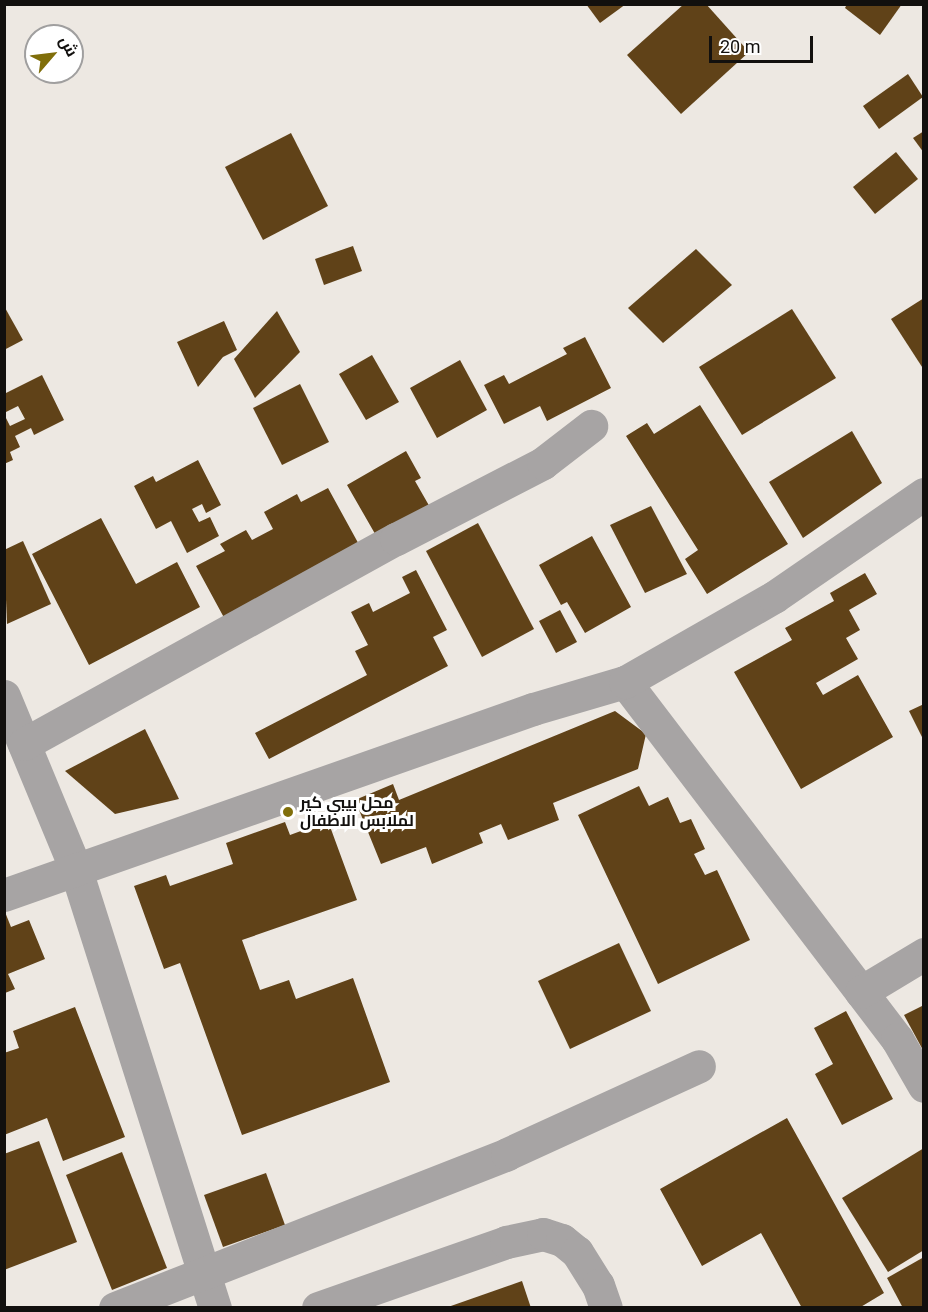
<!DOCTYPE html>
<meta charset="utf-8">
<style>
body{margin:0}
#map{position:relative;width:928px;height:1312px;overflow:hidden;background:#ede8e2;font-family:Roboto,Cairo,sans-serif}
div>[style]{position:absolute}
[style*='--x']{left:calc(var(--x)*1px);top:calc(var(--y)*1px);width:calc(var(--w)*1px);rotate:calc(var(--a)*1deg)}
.building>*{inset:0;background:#604218}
.minor>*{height:33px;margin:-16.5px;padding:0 16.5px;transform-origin:16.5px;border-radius:16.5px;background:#a7a4a4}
.dots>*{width:16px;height:16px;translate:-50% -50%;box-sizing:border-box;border:3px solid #fff;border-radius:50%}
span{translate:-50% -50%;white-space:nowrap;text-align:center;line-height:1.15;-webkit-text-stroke:6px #fff;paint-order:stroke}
.poi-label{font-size:16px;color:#12100e;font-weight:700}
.left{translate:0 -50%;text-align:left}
.frame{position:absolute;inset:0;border:6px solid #12100e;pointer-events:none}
.north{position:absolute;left:24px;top:24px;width:60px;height:60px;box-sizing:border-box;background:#fff;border:2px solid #a09f9f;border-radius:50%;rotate:62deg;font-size:16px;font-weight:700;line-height:24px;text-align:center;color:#12100e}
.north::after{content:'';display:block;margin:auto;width:21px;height:27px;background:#806e0a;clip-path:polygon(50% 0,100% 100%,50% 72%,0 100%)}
.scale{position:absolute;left:709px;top:36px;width:104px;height:27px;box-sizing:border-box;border:3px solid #12100e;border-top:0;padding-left:8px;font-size:18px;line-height:21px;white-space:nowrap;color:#12100e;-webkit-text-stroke:4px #fff;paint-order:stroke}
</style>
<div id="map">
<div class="building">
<i style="clip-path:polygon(586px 4px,626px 4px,600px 23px)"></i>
<i style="clip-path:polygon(684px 4px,706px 4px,749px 52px,681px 114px,627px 55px)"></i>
<i style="clip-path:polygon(847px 4px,902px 4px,880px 35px,845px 8px)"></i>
<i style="clip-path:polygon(908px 74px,923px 97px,879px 129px,863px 106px)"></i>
<i style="clip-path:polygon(924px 131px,924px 153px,913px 138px)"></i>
<i style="clip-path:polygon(291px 133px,328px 206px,263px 240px,225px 167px)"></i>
<i style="clip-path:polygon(896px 152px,918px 179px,875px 214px,853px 187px)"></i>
<i style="clip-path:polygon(353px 246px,362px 271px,324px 285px,315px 259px)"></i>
<i style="clip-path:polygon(696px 249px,732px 285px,663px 343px,628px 308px)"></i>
<i style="clip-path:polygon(924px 298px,924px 370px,891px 319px)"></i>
<i style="clip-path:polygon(4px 306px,23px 340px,4px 350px)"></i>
<i style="clip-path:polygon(792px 309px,836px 378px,742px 435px,699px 367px)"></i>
<i style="clip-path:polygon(277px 311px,300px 352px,255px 398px,234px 359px)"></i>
<i style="clip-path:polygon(224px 321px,237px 350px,223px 357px,198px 387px,177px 342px)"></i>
<i style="clip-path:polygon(585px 337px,611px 388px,547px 421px,540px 406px,504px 424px,484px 385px,504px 375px,509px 384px,567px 354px,563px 348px)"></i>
<i style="clip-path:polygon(372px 355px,399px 402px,366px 420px,339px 374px)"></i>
<i style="clip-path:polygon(460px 360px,487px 410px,437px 438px,410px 388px)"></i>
<i style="clip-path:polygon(42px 375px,64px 420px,34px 435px,31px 428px,15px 436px,20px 447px,10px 452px,13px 460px,4px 464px,4px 414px,10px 426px,25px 419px,18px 406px,4px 413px,4px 394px)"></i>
<i style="clip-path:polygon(300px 384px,329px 442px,282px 465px,253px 408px)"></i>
<i style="clip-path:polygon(700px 405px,788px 544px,707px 594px,685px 559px,698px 550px,626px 436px,647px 423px,654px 434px)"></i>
<i style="clip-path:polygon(852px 431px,882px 483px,803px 538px,769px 482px)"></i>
<i style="clip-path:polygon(406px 451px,421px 478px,415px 481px,431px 509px,378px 539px,347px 485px)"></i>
<i style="clip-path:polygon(198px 460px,221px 505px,206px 513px,202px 504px,192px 509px,199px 522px,210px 517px,219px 536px,187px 553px,171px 521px,156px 529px,134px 486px,153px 476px,156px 482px)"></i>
<i style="clip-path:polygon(328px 488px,362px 550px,228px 625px,196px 566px,225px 551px,220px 544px,246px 530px,252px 540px,273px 529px,264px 512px,297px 494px,301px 502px)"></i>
<i style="clip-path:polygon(651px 506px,687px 574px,645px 593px,610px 525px)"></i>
<i style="clip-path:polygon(101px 518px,136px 584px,177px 562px,200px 607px,89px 665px,32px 554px)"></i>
<i style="clip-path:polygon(478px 523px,534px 629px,482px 657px,426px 551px)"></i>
<i style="clip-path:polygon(592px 536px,631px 607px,585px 633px,567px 602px,561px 605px,539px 565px)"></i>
<i style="clip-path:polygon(23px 541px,51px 604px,7px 624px,4px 550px)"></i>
<i style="clip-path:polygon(416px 570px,447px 630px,433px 637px,448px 666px,269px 759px,255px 733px,367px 675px,355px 651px,368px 645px,351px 612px,369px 603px,373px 612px,410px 593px,402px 577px)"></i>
<i style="clip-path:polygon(865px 573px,877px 594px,849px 610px,860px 630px,846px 638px,858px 659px,816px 683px,823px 695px,858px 675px,893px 737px,801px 789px,734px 672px,792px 640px,785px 628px,834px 601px,830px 593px)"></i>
<i style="clip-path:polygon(560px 610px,577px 642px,556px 653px,539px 621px)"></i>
<i style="clip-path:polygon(924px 704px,924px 741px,909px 711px)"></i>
<i style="clip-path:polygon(615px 711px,646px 734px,638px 769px,553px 803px,559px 820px,508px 840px,501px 824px,479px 833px,483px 843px,432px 864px,426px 847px,381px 864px,355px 800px,393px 784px,399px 800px)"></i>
<i style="clip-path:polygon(145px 729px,179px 799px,115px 814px,65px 771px)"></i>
<i style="clip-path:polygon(639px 786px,649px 806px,668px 797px,680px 823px,691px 819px,705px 849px,694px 854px,705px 875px,717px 870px,750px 940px,658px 984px,578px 815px)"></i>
<i style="clip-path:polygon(328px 821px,357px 900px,242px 940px,260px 990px,289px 980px,296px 999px,353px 978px,390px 1082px,242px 1135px,180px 963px,164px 969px,134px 886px,166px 875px,170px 886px,233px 864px,226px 843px,285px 822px,290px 835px)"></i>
<i style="clip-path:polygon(5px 912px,11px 927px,29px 920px,45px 959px,8px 974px,15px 989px,5px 993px)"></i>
<i style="clip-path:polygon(619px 943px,651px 1011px,570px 1049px,538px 981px)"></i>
<i style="clip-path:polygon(924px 1005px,924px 1052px,904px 1015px)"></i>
<i style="clip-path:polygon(75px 1007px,125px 1137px,63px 1161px,47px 1118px,4px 1135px,4px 1053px,19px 1048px,13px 1031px)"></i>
<i style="clip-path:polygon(846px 1011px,893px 1099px,842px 1125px,815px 1074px,833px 1064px,814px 1028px)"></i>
<i style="clip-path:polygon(787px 1118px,884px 1293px,859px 1308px,802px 1308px,761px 1233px,702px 1266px,660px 1189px)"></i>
<i style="clip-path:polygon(39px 1141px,77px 1242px,4px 1270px,4px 1154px)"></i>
<i style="clip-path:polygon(924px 1148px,924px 1250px,888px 1272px,842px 1198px)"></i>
<i style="clip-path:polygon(122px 1152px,167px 1268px,112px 1290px,66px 1175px)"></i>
<i style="clip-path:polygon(266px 1173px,285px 1225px,223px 1247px,204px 1195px)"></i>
<i style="clip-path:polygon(924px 1257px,924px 1308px,903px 1308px,887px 1278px)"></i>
<i style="clip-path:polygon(522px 1281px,531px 1308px,448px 1308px,448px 1307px)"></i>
</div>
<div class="minor">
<i style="--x:625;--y:682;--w:449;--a:52.7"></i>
<i style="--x:897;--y:1039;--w:54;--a:60.1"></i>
<i style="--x:4;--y:696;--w:188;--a:67.5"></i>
<i style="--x:76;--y:870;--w:460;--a:72.4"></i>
<i style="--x:24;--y:744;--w:425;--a:-28.9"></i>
<i style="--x:396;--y:539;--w:165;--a:-27.3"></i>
<i style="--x:543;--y:463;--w:61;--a:-37.6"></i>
<i style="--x:4;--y:895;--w:561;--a:-19.37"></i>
<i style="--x:533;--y:709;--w:96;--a:-16.4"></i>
<i style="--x:625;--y:682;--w:172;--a:-29.7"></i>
<i style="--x:774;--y:597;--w:182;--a:-34.5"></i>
<i style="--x:861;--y:992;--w:74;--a:-31.1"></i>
<i style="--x:115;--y:1308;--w:421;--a:-21.4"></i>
<i style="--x:507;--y:1154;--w:211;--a:-24.6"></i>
<i style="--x:318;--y:1308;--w:199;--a:-19.3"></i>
<i style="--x:506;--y:1242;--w:38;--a:-12"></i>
<i style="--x:543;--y:1234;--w:20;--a:18"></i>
<i style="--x:562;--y:1240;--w:19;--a:39"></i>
<i style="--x:577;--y:1252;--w:39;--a:58"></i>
<i style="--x:598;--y:1285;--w:24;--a:71"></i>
</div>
<div class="dots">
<i style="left:288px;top:812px;background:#806e0a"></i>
</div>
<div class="poi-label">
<span class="left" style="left:300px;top:812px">محل بيبي كير<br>لملابس الاطفال</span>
</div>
<div class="frame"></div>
<div class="north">ش</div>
<div class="scale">20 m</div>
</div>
